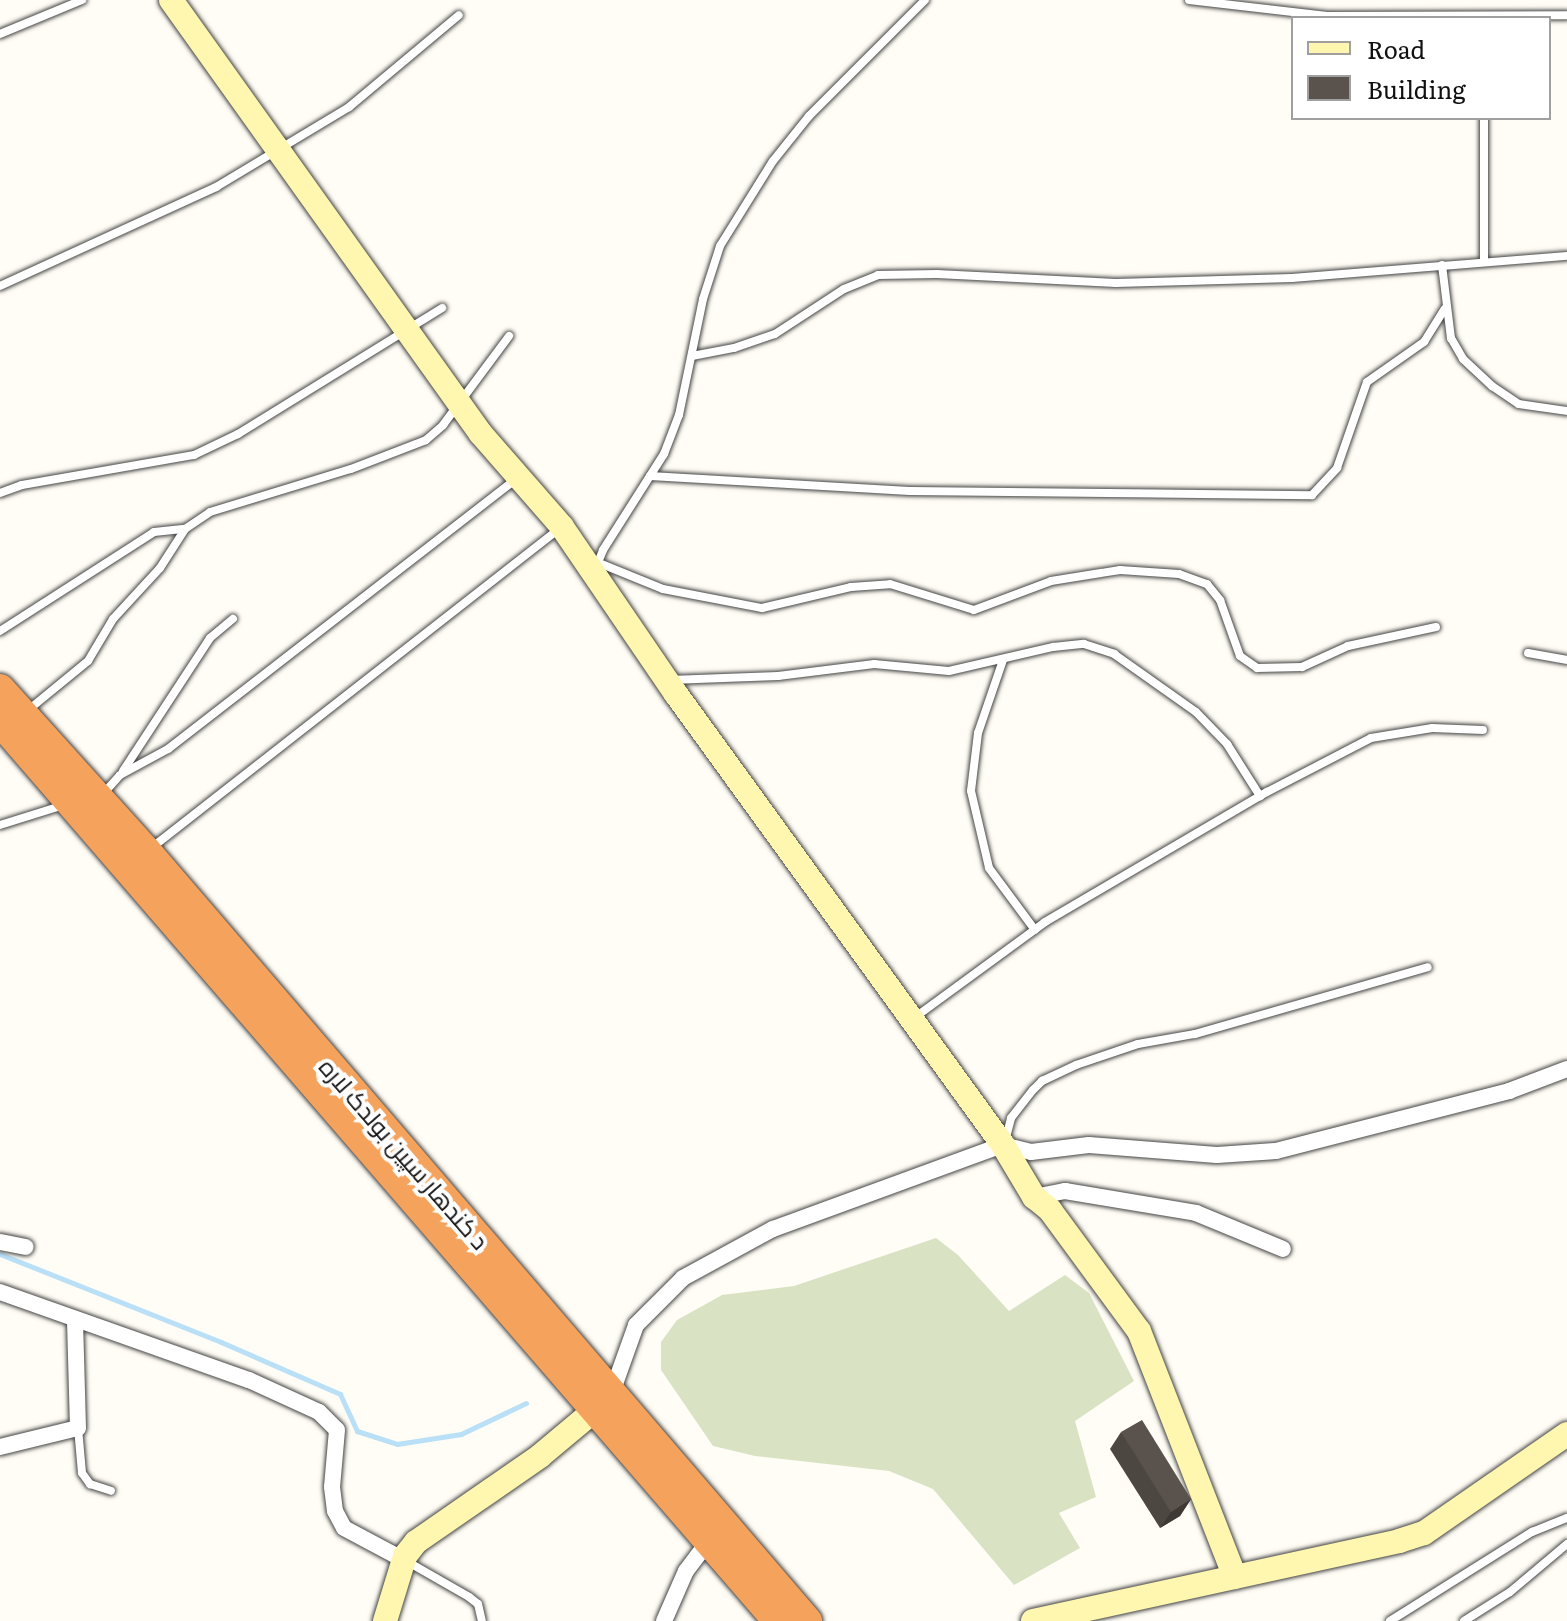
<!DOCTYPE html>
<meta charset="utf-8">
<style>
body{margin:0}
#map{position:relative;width:1567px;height:1621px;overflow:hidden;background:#fffdf5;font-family:Literata,Cairo,serif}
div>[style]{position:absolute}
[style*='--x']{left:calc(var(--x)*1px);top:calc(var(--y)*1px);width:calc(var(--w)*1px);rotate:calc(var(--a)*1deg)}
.cemetery>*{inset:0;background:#d9e3c4}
.stream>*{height:5px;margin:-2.5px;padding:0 2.5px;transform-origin:2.5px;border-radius:2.5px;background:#b9e0f7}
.roads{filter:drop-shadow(0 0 2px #444) drop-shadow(0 0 2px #444)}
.lane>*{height:8px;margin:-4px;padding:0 4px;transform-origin:4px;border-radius:4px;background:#fff}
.street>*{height:16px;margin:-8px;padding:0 8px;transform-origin:8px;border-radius:8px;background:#fff}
.secondary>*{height:24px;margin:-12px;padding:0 12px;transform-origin:12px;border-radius:12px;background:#fff6b0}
.highway>*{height:30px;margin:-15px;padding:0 15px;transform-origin:15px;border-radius:15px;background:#f5a25d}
.wall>*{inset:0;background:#4d4742}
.shaded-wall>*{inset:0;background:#3f3936}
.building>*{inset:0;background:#5a524d}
span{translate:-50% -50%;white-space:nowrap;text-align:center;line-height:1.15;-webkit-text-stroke:8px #fff;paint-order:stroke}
.street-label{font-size:24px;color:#111}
.legend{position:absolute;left:1291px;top:16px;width:260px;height:104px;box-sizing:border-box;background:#fff;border:2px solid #a0a0a0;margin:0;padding:10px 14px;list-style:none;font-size:24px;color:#111}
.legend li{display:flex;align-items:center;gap:16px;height:40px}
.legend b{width:40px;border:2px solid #a0a0a0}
</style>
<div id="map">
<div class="cemetery">
<i style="clip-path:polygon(936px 1238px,958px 1255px,1009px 1311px,1065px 1275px,1089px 1293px,1134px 1381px,1075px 1421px,1096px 1497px,1059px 1513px,1080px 1548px,1014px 1585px,933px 1489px,889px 1471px,755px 1456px,713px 1446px,661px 1370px,661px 1342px,677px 1320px,722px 1295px,794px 1286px)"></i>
</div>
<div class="stream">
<i style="--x:0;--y:1254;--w:238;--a:21.7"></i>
<i style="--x:221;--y:1342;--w:130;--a:23.6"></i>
<i style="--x:340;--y:1394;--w:41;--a:65.3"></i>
<i style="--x:357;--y:1431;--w:42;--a:18"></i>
<i style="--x:397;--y:1444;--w:65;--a:-8.9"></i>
<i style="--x:461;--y:1434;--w:72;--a:-25.5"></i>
</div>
<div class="roads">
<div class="lane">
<i style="--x:1189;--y:0;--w:139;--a:6.6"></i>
<i style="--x:1327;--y:16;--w:240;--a:-0.2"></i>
<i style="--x:0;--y:34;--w:89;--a:-22.5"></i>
<i style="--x:1484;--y:261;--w:143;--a:-90"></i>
<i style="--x:1442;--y:265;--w:74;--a:83"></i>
<i style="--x:1451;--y:338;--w:24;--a:60"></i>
<i style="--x:1463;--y:359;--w:40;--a:43"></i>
<i style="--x:1492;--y:386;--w:32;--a:34"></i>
<i style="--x:1519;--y:404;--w:49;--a:8.3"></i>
<i style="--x:0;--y:286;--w:238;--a:-24.6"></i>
<i style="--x:216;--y:187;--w:155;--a:-31"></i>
<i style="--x:349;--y:107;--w:143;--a:-39.9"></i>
<i style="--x:692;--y:356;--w:43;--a:-10.8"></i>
<i style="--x:734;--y:348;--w:43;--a:-18.9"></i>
<i style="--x:775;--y:334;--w:82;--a:-33.1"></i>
<i style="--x:844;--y:289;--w:37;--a:-22"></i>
<i style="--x:878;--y:275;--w:59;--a:-1"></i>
<i style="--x:937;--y:274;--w:179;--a:2.9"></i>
<i style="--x:1116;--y:283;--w:176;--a:-1.6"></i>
<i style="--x:1292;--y:278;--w:276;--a:-4.6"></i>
<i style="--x:650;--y:476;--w:260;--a:3.3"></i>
<i style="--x:910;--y:491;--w:402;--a:0.6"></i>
<i style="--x:1312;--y:495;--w:37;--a:-47"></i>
<i style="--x:1337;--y:468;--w:91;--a:-70.8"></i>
<i style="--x:1367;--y:382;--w:70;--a:-35.1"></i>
<i style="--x:1424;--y:342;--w:39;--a:-58"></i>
<i style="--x:0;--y:493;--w:23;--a:-20"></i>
<i style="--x:22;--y:485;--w:175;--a:-9.9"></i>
<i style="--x:194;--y:455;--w:49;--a:-25.5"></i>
<i style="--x:238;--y:434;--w:240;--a:-31.7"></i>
<i style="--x:599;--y:563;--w:69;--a:22.1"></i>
<i style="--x:663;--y:589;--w:101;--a:10.9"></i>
<i style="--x:762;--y:608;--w:91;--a:-13.3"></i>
<i style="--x:851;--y:587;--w:39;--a:-4"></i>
<i style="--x:890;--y:584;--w:88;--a:17.2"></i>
<i style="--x:974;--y:610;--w:82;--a:-20.6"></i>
<i style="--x:1051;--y:581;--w:70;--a:-9.1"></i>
<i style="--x:1120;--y:570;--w:59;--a:3.9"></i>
<i style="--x:1179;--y:574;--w:30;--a:20"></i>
<i style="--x:1207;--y:584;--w:21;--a:51"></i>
<i style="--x:1220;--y:600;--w:59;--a:70.3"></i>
<i style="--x:1240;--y:656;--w:21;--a:35"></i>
<i style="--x:1257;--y:668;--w:45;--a:-1.3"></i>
<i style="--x:1302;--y:667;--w:51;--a:-24.5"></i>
<i style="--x:1348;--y:646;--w:90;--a:-12.2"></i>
<i style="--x:597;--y:565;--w:16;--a:-68"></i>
<i style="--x:603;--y:550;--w:114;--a:-57.6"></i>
<i style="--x:664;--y:454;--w:42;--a:-69"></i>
<i style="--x:679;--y:415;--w:118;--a:-78.3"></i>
<i style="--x:703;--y:299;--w:56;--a:-72.2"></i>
<i style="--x:720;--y:246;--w:100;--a:-58.1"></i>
<i style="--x:773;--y:161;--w:58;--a:-51.3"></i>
<i style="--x:809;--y:116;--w:164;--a:-45"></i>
<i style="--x:0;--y:631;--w:183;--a:-32.7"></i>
<i style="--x:154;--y:532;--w:31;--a:-6"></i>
<i style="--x:1528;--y:653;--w:40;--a:10"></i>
<i style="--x:1003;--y:660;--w:77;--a:108.9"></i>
<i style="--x:978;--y:733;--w:58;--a:96.9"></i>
<i style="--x:971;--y:791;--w:79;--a:76.8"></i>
<i style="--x:989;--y:868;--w:77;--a:53.4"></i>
<i style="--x:670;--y:680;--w:108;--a:-2.1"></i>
<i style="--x:778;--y:676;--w:97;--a:-7.1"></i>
<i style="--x:874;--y:664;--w:75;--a:5.3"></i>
<i style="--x:949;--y:671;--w:107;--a:-13"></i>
<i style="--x:1053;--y:647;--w:31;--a:-6"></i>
<i style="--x:1084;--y:644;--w:32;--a:18"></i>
<i style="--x:1114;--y:654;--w:100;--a:35.3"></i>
<i style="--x:1196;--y:712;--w:45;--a:45.9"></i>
<i style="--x:1227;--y:744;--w:62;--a:57.6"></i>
<i style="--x:27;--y:711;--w:79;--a:-39.3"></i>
<i style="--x:88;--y:661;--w:49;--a:-59.2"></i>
<i style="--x:113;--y:619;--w:69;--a:-47.3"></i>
<i style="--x:160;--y:568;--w:46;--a:-57.3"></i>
<i style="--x:185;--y:529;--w:30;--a:-34"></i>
<i style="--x:210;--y:512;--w:147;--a:-17"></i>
<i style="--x:351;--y:469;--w:80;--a:-21.1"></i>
<i style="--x:426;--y:440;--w:23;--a:-41"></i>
<i style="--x:443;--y:425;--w:111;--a:-53.4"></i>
<i style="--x:123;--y:771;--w:159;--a:-56.8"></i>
<i style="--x:210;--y:638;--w:30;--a:-40"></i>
<i style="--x:103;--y:794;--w:25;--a:-48"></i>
<i style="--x:120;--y:775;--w:55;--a:-28.4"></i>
<i style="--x:168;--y:749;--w:443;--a:-37.8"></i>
<i style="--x:0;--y:825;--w:67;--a:-17.4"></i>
<i style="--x:150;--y:849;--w:519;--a:-38.04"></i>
<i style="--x:914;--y:1018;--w:162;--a:-36.2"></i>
<i style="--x:1045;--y:922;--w:257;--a:-30.4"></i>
<i style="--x:1267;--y:792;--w:117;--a:-27.4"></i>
<i style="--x:1371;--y:738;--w:62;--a:-9.3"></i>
<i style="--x:1432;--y:728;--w:51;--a:2.2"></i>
<i style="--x:1005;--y:1141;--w:24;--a:-75"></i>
<i style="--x:1011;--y:1118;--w:36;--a:-52"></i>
<i style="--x:1033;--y:1090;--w:13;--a:-45"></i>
<i style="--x:1042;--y:1081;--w:38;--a:-25"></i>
<i style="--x:1076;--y:1065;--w:65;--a:-18.7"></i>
<i style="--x:1138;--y:1044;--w:58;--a:-10"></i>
<i style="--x:1195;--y:1034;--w:242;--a:-16"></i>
<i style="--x:78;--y:1428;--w:45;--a:84.9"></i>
<i style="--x:82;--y:1473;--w:14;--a:54"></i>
<i style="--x:90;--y:1484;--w:22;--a:18"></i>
<i style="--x:408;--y:1562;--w:70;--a:29.8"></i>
<i style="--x:469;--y:1597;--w:11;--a:38"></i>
<i style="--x:478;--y:1604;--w:17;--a:77"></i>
<i style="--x:1390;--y:1621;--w:168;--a:-32.1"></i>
<i style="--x:1532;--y:1532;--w:38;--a:-22"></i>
<i style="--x:1464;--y:1621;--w:54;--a:-32.2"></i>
<i style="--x:1510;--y:1592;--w:75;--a:-40.1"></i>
</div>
<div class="street">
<i style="--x:1034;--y:1197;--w:32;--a:-11"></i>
<i style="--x:1065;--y:1191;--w:133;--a:9.5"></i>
<i style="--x:1196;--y:1213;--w:94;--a:22.5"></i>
<i style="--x:0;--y:1242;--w:26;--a:11"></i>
<i style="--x:0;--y:1292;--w:264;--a:19.5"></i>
<i style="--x:249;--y:1380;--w:77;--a:24.6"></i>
<i style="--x:319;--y:1412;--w:25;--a:45"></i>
<i style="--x:337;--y:1430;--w:57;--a:95"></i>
<i style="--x:332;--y:1487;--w:24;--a:83"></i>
<i style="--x:335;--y:1511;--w:19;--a:62"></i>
<i style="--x:344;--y:1528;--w:68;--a:28.1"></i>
<i style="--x:611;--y:1395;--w:74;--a:-70.3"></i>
<i style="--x:636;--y:1325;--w:66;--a:-45"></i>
<i style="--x:683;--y:1278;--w:102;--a:-28.6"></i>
<i style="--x:773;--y:1229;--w:245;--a:-20.1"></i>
<i style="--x:1003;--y:1145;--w:29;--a:14"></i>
<i style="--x:1031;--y:1152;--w:58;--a:-6.9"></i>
<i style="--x:1089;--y:1145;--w:128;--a:4.5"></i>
<i style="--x:1217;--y:1155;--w:59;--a:-3.9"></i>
<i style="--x:1276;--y:1151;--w:241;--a:-14.4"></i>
<i style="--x:1509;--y:1091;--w:62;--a:-20.8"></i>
<i style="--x:0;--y:1447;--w:80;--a:-13.7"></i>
<i style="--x:78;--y:1428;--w:106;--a:-91.6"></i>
<i style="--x:664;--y:1621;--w:55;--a:-66.3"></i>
<i style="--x:686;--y:1571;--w:39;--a:-53"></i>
</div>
<div class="secondary">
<i style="--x:171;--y:0;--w:533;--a:54.46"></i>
<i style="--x:481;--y:434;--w:123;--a:48.9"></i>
<i style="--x:562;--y:527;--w:202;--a:55.7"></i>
<i style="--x:676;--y:694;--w:557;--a:54.06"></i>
<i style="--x:1003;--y:1145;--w:61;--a:59.2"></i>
<i style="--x:1034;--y:1197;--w:21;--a:39"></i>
<i style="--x:1050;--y:1210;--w:150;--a:53.7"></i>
<i style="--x:1139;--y:1331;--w:264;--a:68.7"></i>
<i style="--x:385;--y:1621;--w:68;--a:-72.9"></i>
<i style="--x:405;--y:1556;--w:18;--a:-52"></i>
<i style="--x:416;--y:1542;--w:151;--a:-34.7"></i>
<i style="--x:540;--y:1456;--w:72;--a:-39.9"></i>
<i style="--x:1033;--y:1621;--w:375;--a:-12.3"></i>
<i style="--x:1399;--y:1541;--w:26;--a:-18"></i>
<i style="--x:1424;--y:1533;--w:174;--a:-34.7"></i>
</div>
<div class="highway">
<i style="--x:0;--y:689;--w:218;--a:48"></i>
<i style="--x:146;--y:851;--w:1015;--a:49.36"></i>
<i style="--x:0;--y:721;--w:1190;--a:49.16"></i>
</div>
</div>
<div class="wall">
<i style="clip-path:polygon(1121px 1432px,1191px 1499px,1180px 1516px,1160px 1528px,1110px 1449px)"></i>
</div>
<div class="shaded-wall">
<i style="clip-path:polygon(1191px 1499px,1180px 1516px,1160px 1528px,1171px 1512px)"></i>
</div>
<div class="building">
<i style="clip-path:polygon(1142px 1420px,1191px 1499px,1171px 1512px,1121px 1432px)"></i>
</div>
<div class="street-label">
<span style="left:405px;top:1153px;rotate:49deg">د کندهار سپین بولدک لاره</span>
</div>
<ul class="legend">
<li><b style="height:10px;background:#fff6b0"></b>Road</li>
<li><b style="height:22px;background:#5a524d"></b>Building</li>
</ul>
</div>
